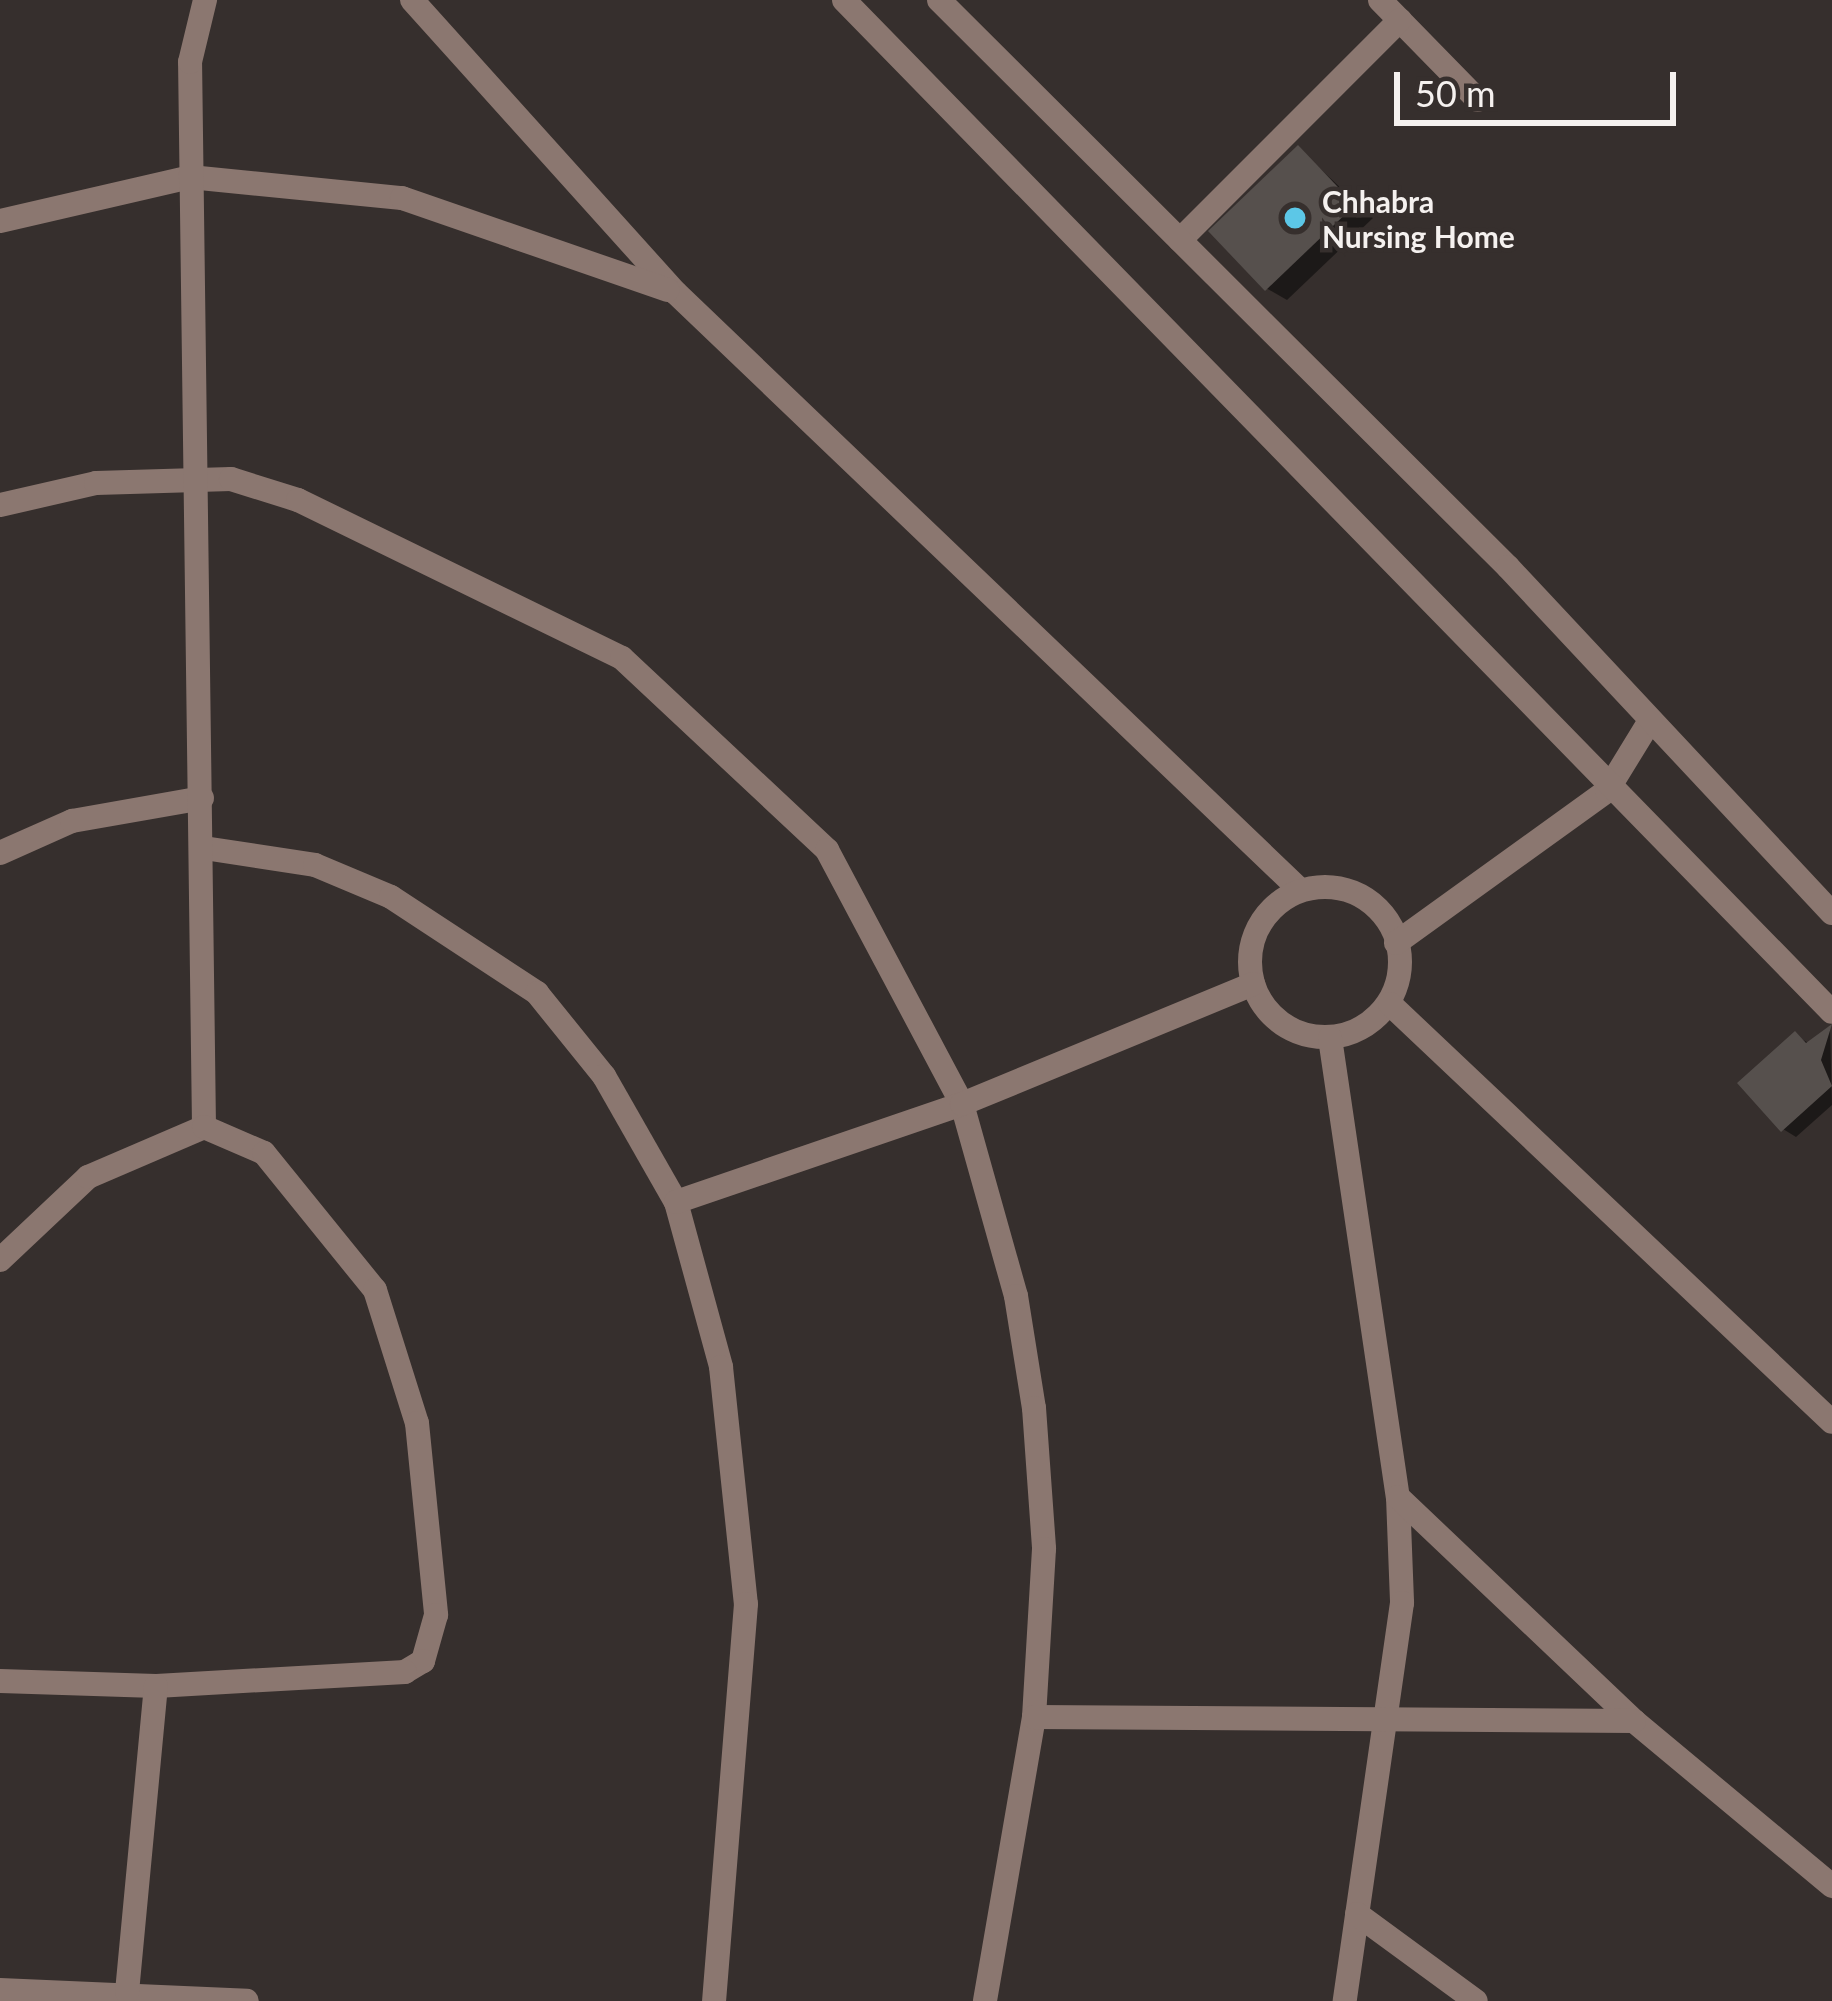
<!DOCTYPE html>
<style>
body{margin:0}
#map{position:relative;width:1832px;height:2001px;overflow:hidden;background:#362f2d;font-family:Lato,sans-serif}
div>[style]{position:absolute}
[style*='--x']{left:calc(var(--x)*1px);top:calc(var(--y)*1px);width:calc(var(--w)*1px);rotate:calc(var(--a)*1deg)}
.shadow>*{inset:0;background:#0007}
.building>*{inset:0;background:#56504d}
.minor>*{height:24px;margin:-12px;padding:0 12px;transform-origin:12px;border-radius:12px;background:#8b7770}
.minor>.ring{margin:-12px;padding:0;box-sizing:content-box;background:none;border:24px solid #8b7770;border-radius:50%}
.tertiary>*{height:24px;margin:-12px;padding:0 12px;transform-origin:12px;border-radius:12px;background:#8b7770}
.dots>*{width:33px;height:33px;translate:-50% -50%;box-sizing:border-box;border:6px solid #362f2d;border-radius:50%}
span{translate:-50% -50%;white-space:nowrap;text-align:center;line-height:1.15;-webkit-text-stroke:9px #362f2d;paint-order:stroke}
.poi-label{font-size:30px;color:#f5f1ef;font-weight:700}
.left{translate:0 -50%;text-align:left}
.scale{position:absolute;left:1394px;top:72px;width:282px;height:54px;box-sizing:border-box;border:6px solid #f5f1ef;border-top:0;padding-left:15px;font-size:36px;line-height:42px;white-space:nowrap;color:#f5f1ef;-webkit-text-stroke:9px #362f2d;paint-order:stroke}
</style>
<div id="map">
<div class="shadow">
<i style="clip-path:polygon(1299px 149px,1373px 218px,1287px 300px,1266px 288px)"></i>
<i style="clip-path:polygon(1830px 1026px,1832px 1105px,1796px 1137px,1783px 1129px,1795px 1035px,1810px 1044px)"></i>
</div>
<div class="building">
<i style="clip-path:polygon(1298px 145px,1355px 205px,1265px 291px,1208px 231px)"></i>
<i style="clip-path:polygon(1832px 1024px,1821px 1060px,1832px 1086px,1781px 1132px,1737px 1083px,1795px 1031px,1806px 1043px)"></i>
</div>
<div class="minor">
<i style="--x:412;--y:0;--w:394;--a:48"></i>
<i style="--x:676;--y:293;--w:862;--a:43.73"></i>
<i style="--x:1380;--y:0;--w:140;--a:45.6"></i>
<i style="--x:0;--y:221;--w:195;--a:-13"></i>
<i style="--x:190;--y:177;--w:213;--a:5.7"></i>
<i style="--x:402;--y:198;--w:281;--a:19.1"></i>
<i style="--x:1180;--y:240;--w:311;--a:-45"></i>
<i style="--x:0;--y:505;--w:98;--a:-12.9"></i>
<i style="--x:96;--y:483;--w:135;--a:-1.7"></i>
<i style="--x:231;--y:479;--w:70;--a:17.4"></i>
<i style="--x:298;--y:500;--w:360;--a:26"></i>
<i style="--x:622;--y:658;--w:281;--a:43.1"></i>
<i style="--x:827;--y:850;--w:288;--a:62"></i>
<i style="--x:962;--y:1104;--w:199;--a:74.3"></i>
<i style="--x:1016;--y:1296;--w:113;--a:80.9"></i>
<i style="--x:1034;--y:1408;--w:141;--a:85.9"></i>
<i style="--x:1044;--y:1549;--w:168;--a:93.4"></i>
<i style="--x:1034;--y:1717;--w:288;--a:99.8"></i>
<i style="--x:204;--y:848;--w:112;--a:8.7"></i>
<i style="--x:315;--y:865;--w:82;--a:22.8"></i>
<i style="--x:391;--y:897;--w:175;--a:33.3"></i>
<i style="--x:537;--y:993;--w:107;--a:51.1"></i>
<i style="--x:604;--y:1076;--w:145;--a:60.3"></i>
<i style="--x:676;--y:1202;--w:171;--a:74.7"></i>
<i style="--x:721;--y:1367;--w:238;--a:84"></i>
<i style="--x:746;--y:1604;--w:398;--a:94.6"></i>
<i style="--x:0;--y:853;--w:79;--a:-24"></i>
<i style="--x:72;--y:821;--w:132;--a:-10"></i>
<i class="ring" style="left:1250px;top:887px;width:126px;height:126px"></i>
<i style="--x:1396;--y:943;--w:260;--a:-35.8"></i>
<i style="--x:1607;--y:791;--w:79;--a:-58.5"></i>
<i style="--x:1390;--y:1004;--w:608;--a:43.4"></i>
<i style="--x:1330;--y:1038;--w:464;--a:81.6"></i>
<i style="--x:1398;--y:1497;--w:106;--a:87.8"></i>
<i style="--x:1402;--y:1603;--w:402;--a:98.2"></i>
<i style="--x:204;--y:1127;--w:1065;--a:-90.75"></i>
<i style="--x:190;--y:62;--w:64;--a:-76.4"></i>
<i style="--x:676;--y:1202;--w:302;--a:-18.9"></i>
<i style="--x:962;--y:1104;--w:315;--a:-22.4"></i>
<i style="--x:0;--y:1260;--w:121;--a:-43.3"></i>
<i style="--x:88;--y:1177;--w:126;--a:-23.3"></i>
<i style="--x:204;--y:1127;--w:65;--a:23.4"></i>
<i style="--x:264;--y:1153;--w:176;--a:51"></i>
<i style="--x:375;--y:1290;--w:139;--a:72.5"></i>
<i style="--x:417;--y:1423;--w:193;--a:84.3"></i>
<i style="--x:436;--y:1615;--w:48;--a:105.8"></i>
<i style="--x:423;--y:1661;--w:21;--a:149"></i>
<i style="--x:405;--y:1672;--w:249;--a:176.8"></i>
<i style="--x:156;--y:1686;--w:156;--a:-178.2"></i>
<i style="--x:1398;--y:1497;--w:325;--a:43.5"></i>
<i style="--x:1634;--y:1721;--w:258;--a:39.8"></i>
<i style="--x:1034;--y:1717;--w:600;--a:0.38"></i>
<i style="--x:1357;--y:1914;--w:147;--a:36.2"></i>
<i style="--x:0;--y:1990;--w:247;--a:2.5"></i>
<i style="--x:127;--y:1992;--w:307;--a:-84.6"></i>
</div>
<div class="tertiary">
<i style="--x:844;--y:0;--w:1414;--a:45.69"></i>
<i style="--x:939;--y:0;--w:803;--a:44.9"></i>
<i style="--x:1508;--y:567;--w:474;--a:46.9"></i>
</div>
<div class="dots">
<i style="left:1295px;top:218px;background:#5cc7e7"></i>
</div>
<div class="poi-label">
<span class="left" style="left:1322px;top:218px">Chhabra<br>Nursing Home</span>
</div>
<div class="scale">50 m</div>
</div>
